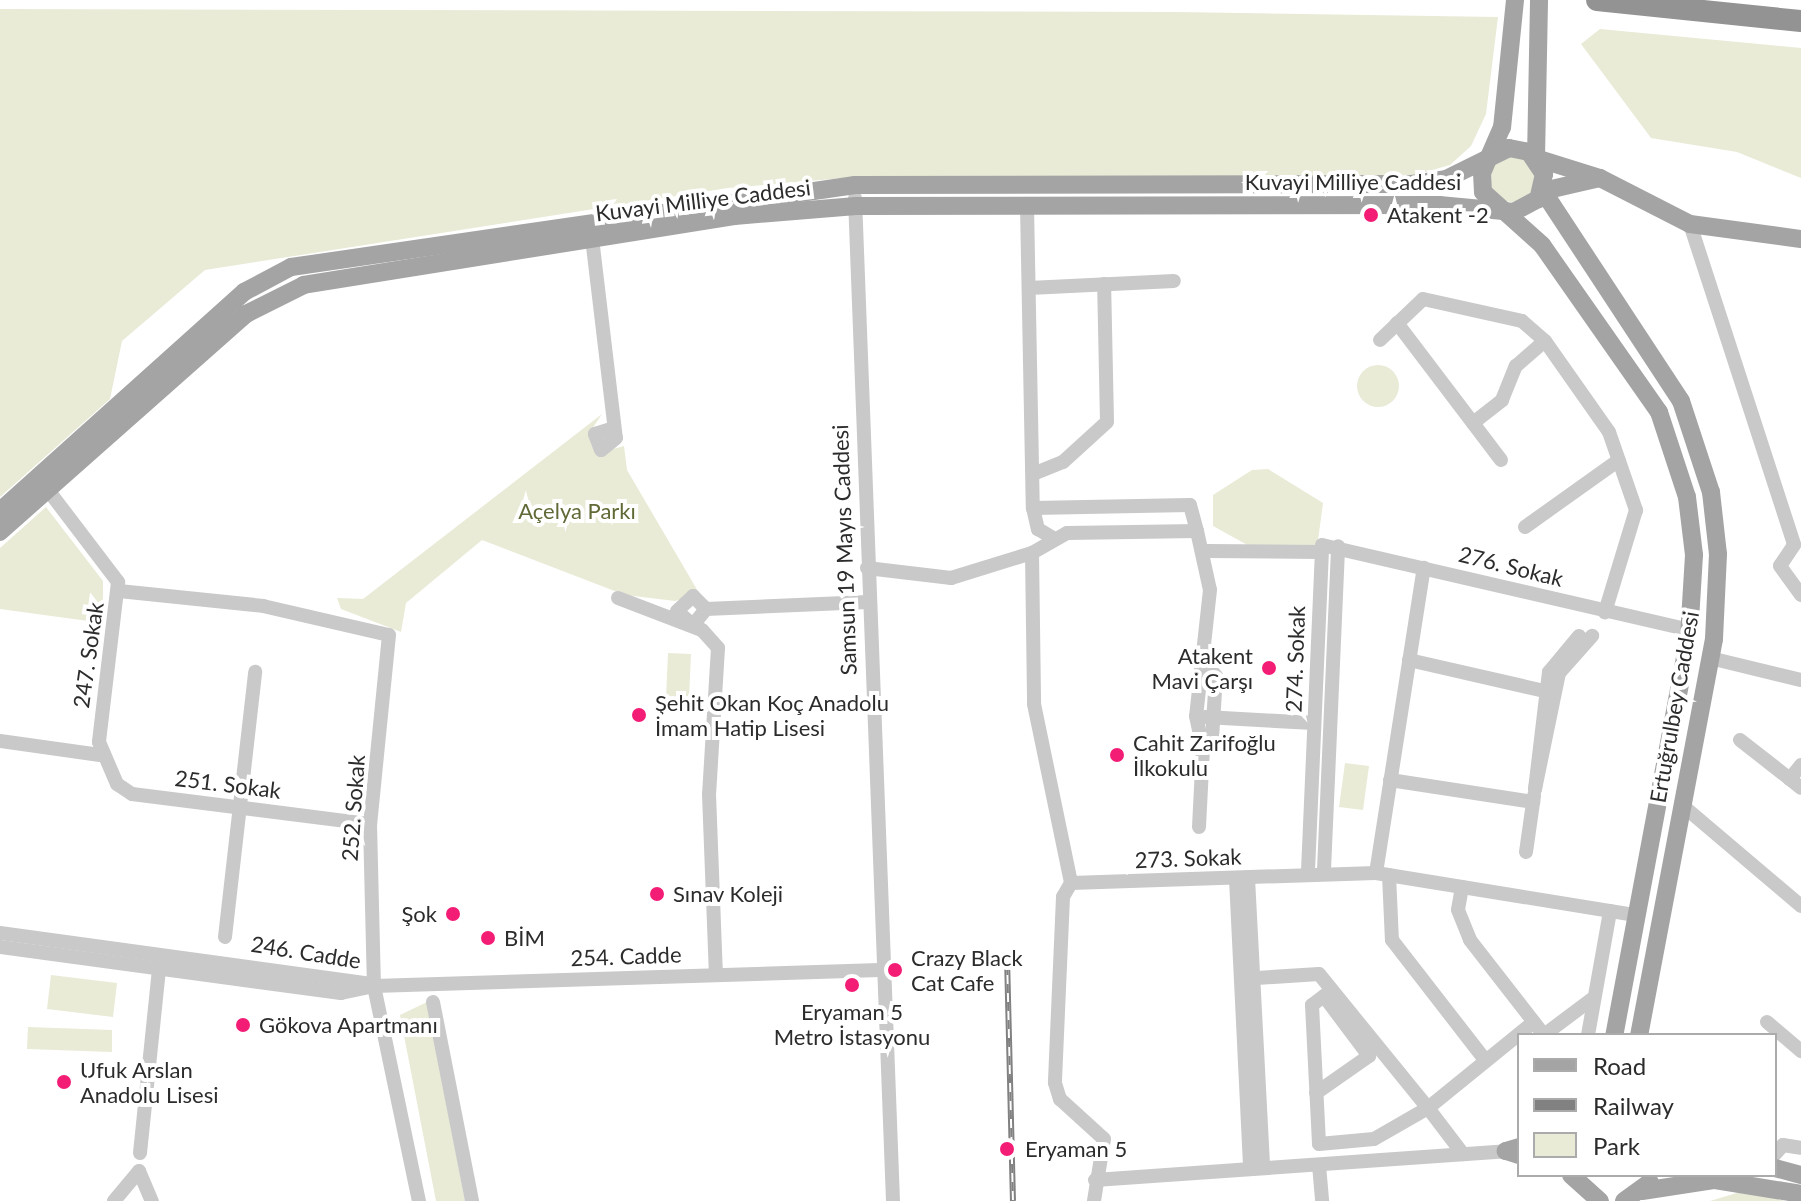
<!DOCTYPE html>
<meta charset="utf-8">
<style>
body{margin:0}
#map{position:relative;width:1801px;height:1201px;overflow:hidden;background:#fff;font-family:Lato,sans-serif}
div>[style]{position:absolute}
[style*='--x']{left:calc(var(--x)*1px);top:calc(var(--y)*1px);width:calc(var(--w)*1px);rotate:calc(var(--a)*1deg)}
.green>*{inset:0;background:#e9ebd7}
.round{border-radius:50%}
.minor>*{height:14px;margin:-7px;padding:0 7px;transform-origin:7px;border-radius:7px;background:#c9c9c9}
.major>*{height:18px;margin:-9px;padding:0 9px;transform-origin:9px;border-radius:9px;background:#a4a4a4}
.highway>*{height:22px;margin:-11px;padding:0 11px;transform-origin:11px;border-radius:11px;background:#939393}
.rail>*{height:6px;margin-top:-3px;transform-origin:0;background:repeating-linear-gradient(90deg,#fff 0 9px,#818181 0 18px);box-sizing:border-box;border-block:2px solid #818181}
.dots>*{width:22px;height:22px;translate:-50% -50%;box-sizing:border-box;border:4px solid #fff;border-radius:50%}
span{translate:-50% -50%;white-space:nowrap;text-align:center;line-height:1.15;-webkit-text-stroke:8px #fff;paint-order:stroke}
.street-label{font-size:22px;color:#2c2c2c}
.poi-label{font-size:22px;color:#2c2c2c}
.left{translate:0 -50%;text-align:left}
.right{translate:-100% -50%;text-align:right}
.park-label{font-size:22px;color:#606a36}
.legend{position:absolute;left:1517px;top:1033px;width:260px;height:144px;box-sizing:border-box;background:#fff;border:2px solid #ababab;margin:0;padding:10px 14px;list-style:none;font-size:24px;color:#2c2c2c}
.legend li{display:flex;align-items:center;gap:16px;height:40px}
.legend b{width:40px;border:2px solid #ababab}
</style>
<div id="map">
<div class="green">
<i style="clip-path:polygon(0 9px,1175px 12px,1498px 17px,1486px 114px,1471px 146px,1450px 165px,1411px 176px,856px 177px,728px 188px,205px 270px,122px 341px,110px 399px,0 497px)"></i>
<i style="clip-path:polygon(1600px 29px,1801px 48px,1801px 178px,1737px 152px,1651px 138px,1581px 44px)"></i>
<i class="round" style="left:1489px;top:156px;width:46px;height:46px"></i>
<i class="round" style="left:1357px;top:365px;width:42px;height:42px"></i>
<i style="clip-path:polygon(602px 414px,590px 432px,599px 453px,624px 446px,627px 470px,699px 593px,675px 601px,625px 595px,482px 540px,406px 603px,401px 632px,341px 609px,337px 598px,363px 599px)"></i>
<i style="clip-path:polygon(1268px 469px,1323px 503px,1317px 548px,1251px 547px,1213px 526px,1213px 495px,1252px 470px)"></i>
<i style="clip-path:polygon(46px 507px,103px 581px,103px 623px,0 609px,0 548px)"></i>
<i style="clip-path:polygon(668px 653px,691px 654px,689px 699px,666px 698px)"></i>
<i style="clip-path:polygon(1345px 763px,1369px 766px,1363px 810px,1339px 807px)"></i>
<i style="clip-path:polygon(51px 975px,117px 983px,113px 1017px,47px 1009px)"></i>
<i style="clip-path:polygon(427px 1002px,465px 1201px,436px 1201px,400px 1015px)"></i>
<i style="clip-path:polygon(28px 1027px,112px 1030px,112px 1052px,27px 1049px)"></i>
<i style="clip-path:polygon(1740px 1192px,1764px 1196px,1785px 1201px,1710px 1201px)"></i>
</div>
<div class="minor">
<i style="--x:855;--y:198;--w:1004;--a:87.83"></i>
<i style="--x:1027;--y:206;--w:302;--a:88.9"></i>
<i style="--x:1033;--y:508;--w:22;--a:77"></i>
<i style="--x:1038;--y:529;--w:17;--a:31"></i>
<i style="--x:1690;--y:224;--w:337;--a:72"></i>
<i style="--x:1794;--y:545;--w:25;--a:124"></i>
<i style="--x:1780;--y:566;--w:36;--a:54"></i>
<i style="--x:592;--y:238;--w:201;--a:83.2"></i>
<i style="--x:616;--y:438;--w:19;--a:141"></i>
<i style="--x:601;--y:450;--w:17;--a:-111"></i>
<i style="--x:595;--y:434;--w:16;--a:-18"></i>
<i style="--x:1029;--y:288;--w:145;--a:-2.8"></i>
<i style="--x:1397;--y:323;--w:172;--a:52.8"></i>
<i style="--x:1380;--y:340;--w:59;--a:-43.6"></i>
<i style="--x:1423;--y:299;--w:101;--a:12.5"></i>
<i style="--x:1522;--y:321;--w:30;--a:41"></i>
<i style="--x:1545;--y:341;--w:111;--a:54.9"></i>
<i style="--x:1609;--y:432;--w:83;--a:70.9"></i>
<i style="--x:1636;--y:510;--w:107;--a:106.9"></i>
<i style="--x:1473;--y:423;--w:37;--a:-38"></i>
<i style="--x:1502;--y:400;--w:37;--a:-68"></i>
<i style="--x:1516;--y:366;--w:38;--a:-41"></i>
<i style="--x:1033;--y:474;--w:32;--a:-22"></i>
<i style="--x:1063;--y:462;--w:59;--a:-42.3"></i>
<i style="--x:1107;--y:422;--w:138;--a:-91.2"></i>
<i style="--x:48;--y:490;--w:116;--a:52.7"></i>
<i style="--x:118;--y:582;--w:161;--a:96.8"></i>
<i style="--x:99;--y:742;--w:46;--a:66.8"></i>
<i style="--x:117;--y:784;--w:18;--a:34"></i>
<i style="--x:132;--y:794;--w:240;--a:7.2"></i>
<i style="--x:1033;--y:508;--w:157;--a:-1.1"></i>
<i style="--x:1190;--y:505;--w:27;--a:75"></i>
<i style="--x:1525;--y:527;--w:115;--a:-35.5"></i>
<i style="--x:1207;--y:551;--w:114;--a:0.5"></i>
<i style="--x:1032;--y:553;--w:151;--a:89.2"></i>
<i style="--x:1034;--y:704;--w:183;--a:78.3"></i>
<i style="--x:1071;--y:883;--w:305;--a:-1.9"></i>
<i style="--x:1376;--y:873;--w:263;--a:9.2"></i>
<i style="--x:867;--y:568;--w:85;--a:6.8"></i>
<i style="--x:951;--y:578;--w:85;--a:-17.2"></i>
<i style="--x:1032;--y:553;--w:40;--a:-29.7"></i>
<i style="--x:1067;--y:533;--w:130;--a:-0.9"></i>
<i style="--x:1197;--y:531;--w:60;--a:77.6"></i>
<i style="--x:1210;--y:590;--w:127;--a:96.3"></i>
<i style="--x:1196;--y:716;--w:34;--a:78"></i>
<i style="--x:1203;--y:749;--w:14;--a:-51"></i>
<i style="--x:1212;--y:738;--w:62;--a:-86.3"></i>
<i style="--x:1216;--y:676;--w:13;--a:-132"></i>
<i style="--x:119;--y:591;--w:145;--a:5.9"></i>
<i style="--x:263;--y:606;--w:129;--a:13"></i>
<i style="--x:389;--y:635;--w:190;--a:95.7"></i>
<i style="--x:370;--y:824;--w:162;--a:88.6"></i>
<i style="--x:374;--y:986;--w:220;--a:78.2"></i>
<i style="--x:618;--y:598;--w:90;--a:20.9"></i>
<i style="--x:702;--y:630;--w:24;--a:48"></i>
<i style="--x:718;--y:648;--w:146;--a:93.5"></i>
<i style="--x:709;--y:794;--w:181;--a:87.8"></i>
<i style="--x:706;--y:609;--w:21;--a:129"></i>
<i style="--x:693;--y:625;--w:21;--a:-139"></i>
<i style="--x:677;--y:611;--w:22;--a:-43"></i>
<i style="--x:693;--y:596;--w:18;--a:45"></i>
<i style="--x:706;--y:609;--w:162;--a:-2.5"></i>
<i style="--x:1579;--y:636;--w:47;--a:129.8"></i>
<i style="--x:1549;--y:672;--w:118;--a:96.8"></i>
<i style="--x:1535;--y:789;--w:118;--a:-78.3"></i>
<i style="--x:1559;--y:673;--w:50;--a:-48.3"></i>
<i style="--x:1710;--y:658;--w:94;--a:13.6"></i>
<i style="--x:1409;--y:660;--w:148;--a:12.9"></i>
<i style="--x:1205;--y:717;--w:109;--a:3.2"></i>
<i style="--x:1740;--y:740;--w:63;--a:38"></i>
<i style="--x:0;--y:741;--w:101;--a:8"></i>
<i style="--x:1801;--y:765;--w:18;--a:128"></i>
<i style="--x:1790;--y:779;--w:14;--a:39"></i>
<i style="--x:1390;--y:780;--w:145;--a:8.7"></i>
<i style="--x:1682;--y:805;--w:156;--a:40.3"></i>
<i style="--x:1199;--y:827;--w:78;--a:-87.1"></i>
<i style="--x:1526;--y:852;--w:57;--a:-81.9"></i>
<i style="--x:1324;--y:870;--w:324;--a:-87.5"></i>
<i style="--x:1308;--y:871;--w:326;--a:-87.5"></i>
<i style="--x:1322;--y:545;--w:378;--a:13"></i>
<i style="--x:1376;--y:873;--w:309;--a:-81.1"></i>
<i style="--x:1389;--y:875;--w:65;--a:87.4"></i>
<i style="--x:1392;--y:940;--w:153;--a:52.2"></i>
<i style="--x:1248;--y:878;--w:290;--a:87"></i>
<i style="--x:1236;--y:879;--w:290;--a:87.2"></i>
<i style="--x:1071;--y:883;--w:16;--a:120"></i>
<i style="--x:1063;--y:897;--w:186;--a:92.5"></i>
<i style="--x:1055;--y:1083;--w:17;--a:73"></i>
<i style="--x:1060;--y:1099;--w:59;--a:42.3"></i>
<i style="--x:1104;--y:1139;--w:63;--a:99.2"></i>
<i style="--x:1462;--y:887;--w:23;--a:100"></i>
<i style="--x:1458;--y:910;--w:32;--a:68"></i>
<i style="--x:1470;--y:940;--w:120;--a:52.1"></i>
<i style="--x:1544;--y:1035;--w:60;--a:-36.9"></i>
<i style="--x:0;--y:933;--w:373;--a:7.8"></i>
<i style="--x:225;--y:937;--w:267;--a:-83.5"></i>
<i style="--x:0;--y:947;--w:344;--a:7.7"></i>
<i style="--x:341;--y:993;--w:34;--a:-12"></i>
<i style="--x:374;--y:986;--w:506;--a:-1.81"></i>
<i style="--x:1241;--y:979;--w:78;--a:-3.7"></i>
<i style="--x:1319;--y:974;--w:173;--a:50.9"></i>
<i style="--x:1428;--y:1108;--w:136;--a:-39.1"></i>
<i style="--x:433;--y:1002;--w:203;--a:78.9"></i>
<i style="--x:1767;--y:1022;--w:45;--a:40.5"></i>
<i style="--x:1588;--y:1035;--w:126;--a:-79.9"></i>
<i style="--x:1316;--y:1093;--w:65;--a:-34.9"></i>
<i style="--x:1369;--y:1056;--w:75;--a:-126.9"></i>
<i style="--x:1324;--y:996;--w:15;--a:143"></i>
<i style="--x:1312;--y:1005;--w:139;--a:87.1"></i>
<i style="--x:1319;--y:1144;--w:55;--a:-5.2"></i>
<i style="--x:1374;--y:1139;--w:62;--a:-29.9"></i>
<i style="--x:1428;--y:1108;--w:58;--a:52.7"></i>
<i style="--x:140;--y:1153;--w:184;--a:-84.1"></i>
<i style="--x:1775;--y:1154;--w:12;--a:-48"></i>
<i style="--x:1783;--y:1145;--w:18;--a:9"></i>
<i style="--x:1319;--y:1165;--w:36;--a:85"></i>
<i style="--x:1095;--y:1180;--w:412;--a:-4"></i>
<i style="--x:114;--y:1201;--w:39;--a:-50"></i>
<i style="--x:139;--y:1171;--w:33;--a:67"></i>
</div>
<div class="major">
<i style="--x:1515;--y:0;--w:128;--a:95.8"></i>
<i style="--x:1502;--y:127;--w:50;--a:113.5"></i>
<i style="--x:1482;--y:173;--w:19;--a:87"></i>
<i style="--x:1483;--y:192;--w:79;--a:41.9"></i>
<i style="--x:1542;--y:245;--w:204;--a:55"></i>
<i style="--x:1659;--y:412;--w:89;--a:71.8"></i>
<i style="--x:1687;--y:497;--w:58;--a:83.1"></i>
<i style="--x:1694;--y:555;--w:81;--a:93.5"></i>
<i style="--x:1689;--y:636;--w:406;--a:100.6"></i>
<i style="--x:1536;--y:158;--w:158;--a:-88.9"></i>
<i style="--x:1536;--y:158;--w:67;--a:17.4"></i>
<i style="--x:1600;--y:178;--w:58;--a:167.2"></i>
<i style="--x:1600;--y:178;--w:101;--a:27.1"></i>
<i style="--x:1690;--y:224;--w:112;--a:7.7"></i>
<i style="--x:1543;--y:191;--w:251;--a:56.7"></i>
<i style="--x:1681;--y:401;--w:96;--a:71.8"></i>
<i style="--x:1711;--y:492;--w:62;--a:83.6"></i>
<i style="--x:1718;--y:554;--w:85;--a:92.7"></i>
<i style="--x:1714;--y:639;--w:403;--a:100.7"></i>
<i style="--x:0;--y:511;--w:328;--a:-41.9"></i>
<i style="--x:244;--y:292;--w:53;--a:-28"></i>
<i style="--x:291;--y:267;--w:570;--a:-8.27"></i>
<i style="--x:855;--y:185;--w:557;--a:-0.1"></i>
<i style="--x:1412;--y:184;--w:34;--a:-8"></i>
<i style="--x:1446;--y:179;--w:70;--a:-26.2"></i>
<i style="--x:1509;--y:148;--w:20;--a:11"></i>
<i style="--x:1529;--y:152;--w:27;--a:56"></i>
<i style="--x:1544;--y:174;--w:26;--a:103"></i>
<i style="--x:1538;--y:199;--w:27;--a:152"></i>
<i style="--x:1514;--y:212;--w:75;--a:-174.7"></i>
<i style="--x:1439;--y:205;--w:583;--a:179.9"></i>
<i style="--x:856;--y:206;--w:122;--a:175.3"></i>
<i style="--x:734;--y:216;--w:436;--a:170.9"></i>
<i style="--x:304;--y:285;--w:65;--a:153.4"></i>
<i style="--x:246;--y:314;--w:329;--a:138.5"></i>
<i style="--x:1519;--y:1147;--w:14;--a:163"></i>
<i style="--x:1506;--y:1151;--w:14;--a:17"></i>
<i style="--x:1775;--y:1168;--w:27;--a:15"></i>
<i style="--x:1571;--y:1175;--w:39;--a:42"></i>
<i style="--x:1642;--y:1191;--w:74;--a:-8.6"></i>
<i style="--x:1715;--y:1180;--w:87;--a:9.2"></i>
<i style="--x:1624;--y:1201;--w:32;--a:-36"></i>
</div>
<div class="highway">
<i style="--x:1597;--y:0;--w:205;--a:5.9"></i>
</div>
<div class="rail">
<i style="--x:1007;--y:957;--w:244;--a:88.6"></i>
</div>
<div class="dots">
<i style="left:1371px;top:215px;background:#f31d76"></i>
<i style="left:1269px;top:668px;background:#f31d76"></i>
<i style="left:639px;top:715px;background:#f31d76"></i>
<i style="left:1117px;top:755px;background:#f31d76"></i>
<i style="left:657px;top:894px;background:#f31d76"></i>
<i style="left:453px;top:914px;background:#f31d76"></i>
<i style="left:488px;top:938px;background:#f31d76"></i>
<i style="left:895px;top:970px;background:#f31d76"></i>
<i style="left:852px;top:985px;background:#f31d76"></i>
<i style="left:243px;top:1025px;background:#f31d76"></i>
<i style="left:64px;top:1082px;background:#f31d76"></i>
<i style="left:1007px;top:1149px;background:#f31d76"></i>
</div>
<div class="street-label">
<span style="left:1353px;top:182px">Kuvayi Milliye Caddesi</span>
<span style="left:703px;top:200px;rotate:-7deg">Kuvayi Milliye Caddesi</span>
<span style="left:844px;top:550px;rotate:-92deg">Samsun 19 Mayıs Caddesi</span>
<span style="left:1511px;top:566px;rotate:14deg">276. Sokak</span>
<span style="left:88px;top:655px;rotate:-82deg">247. Sokak</span>
<span style="left:1295px;top:659px;rotate:-88deg">274. Sokak</span>
<span style="left:1674px;top:707px;rotate:-80deg">Ertuğrulbey Caddesi</span>
<span style="left:228px;top:784px;rotate:7deg">251. Sokak</span>
<span style="left:353px;top:808px;rotate:-86deg">252. Sokak</span>
<span style="left:1188px;top:858px;rotate:-2deg">273. Sokak</span>
<span style="left:306px;top:952px;rotate:9deg">246. Cadde</span>
<span style="left:626px;top:956px;rotate:-2deg">254. Cadde</span>
</div>
<div class="poi-label">
<span class="left" style="left:1387px;top:215px">Atakent -2</span>
<span class="right" style="left:1253px;top:668px">Atakent<br>Mavi Çarşı</span>
<span class="left" style="left:655px;top:715px">Şehit Okan Koç Anadolu<br>İmam Hatip Lisesi</span>
<span class="left" style="left:1133px;top:755px">Cahit Zarifoğlu<br>İlkokulu</span>
<span class="left" style="left:673px;top:894px">Sınav Koleji</span>
<span class="right" style="left:437px;top:914px">Şok</span>
<span class="left" style="left:504px;top:938px">BİM</span>
<span class="left" style="left:911px;top:970px">Crazy Black<br>Cat Cafe</span>
<span style="left:852px;top:1024px">Eryaman 5<br>Metro İstasyonu</span>
<span class="left" style="left:259px;top:1025px">Gökova Apartmanı</span>
<span class="left" style="left:80px;top:1082px">Ufuk Arslan<br>Anadolu Lisesi</span>
<span class="left" style="left:1025px;top:1149px">Eryaman 5</span>
</div>
<div class="park-label">
<span style="left:577px;top:511px">Açelya Parkı</span>
</div>
<ul class="legend">
<li><b style="height:10px;background:#a4a4a4"></b>Road</li>
<li><b style="height:10px;background:#818181"></b>Railway</li>
<li><b style="height:22px;background:#e9ebd7"></b>Park</li>
</ul>
</div>
